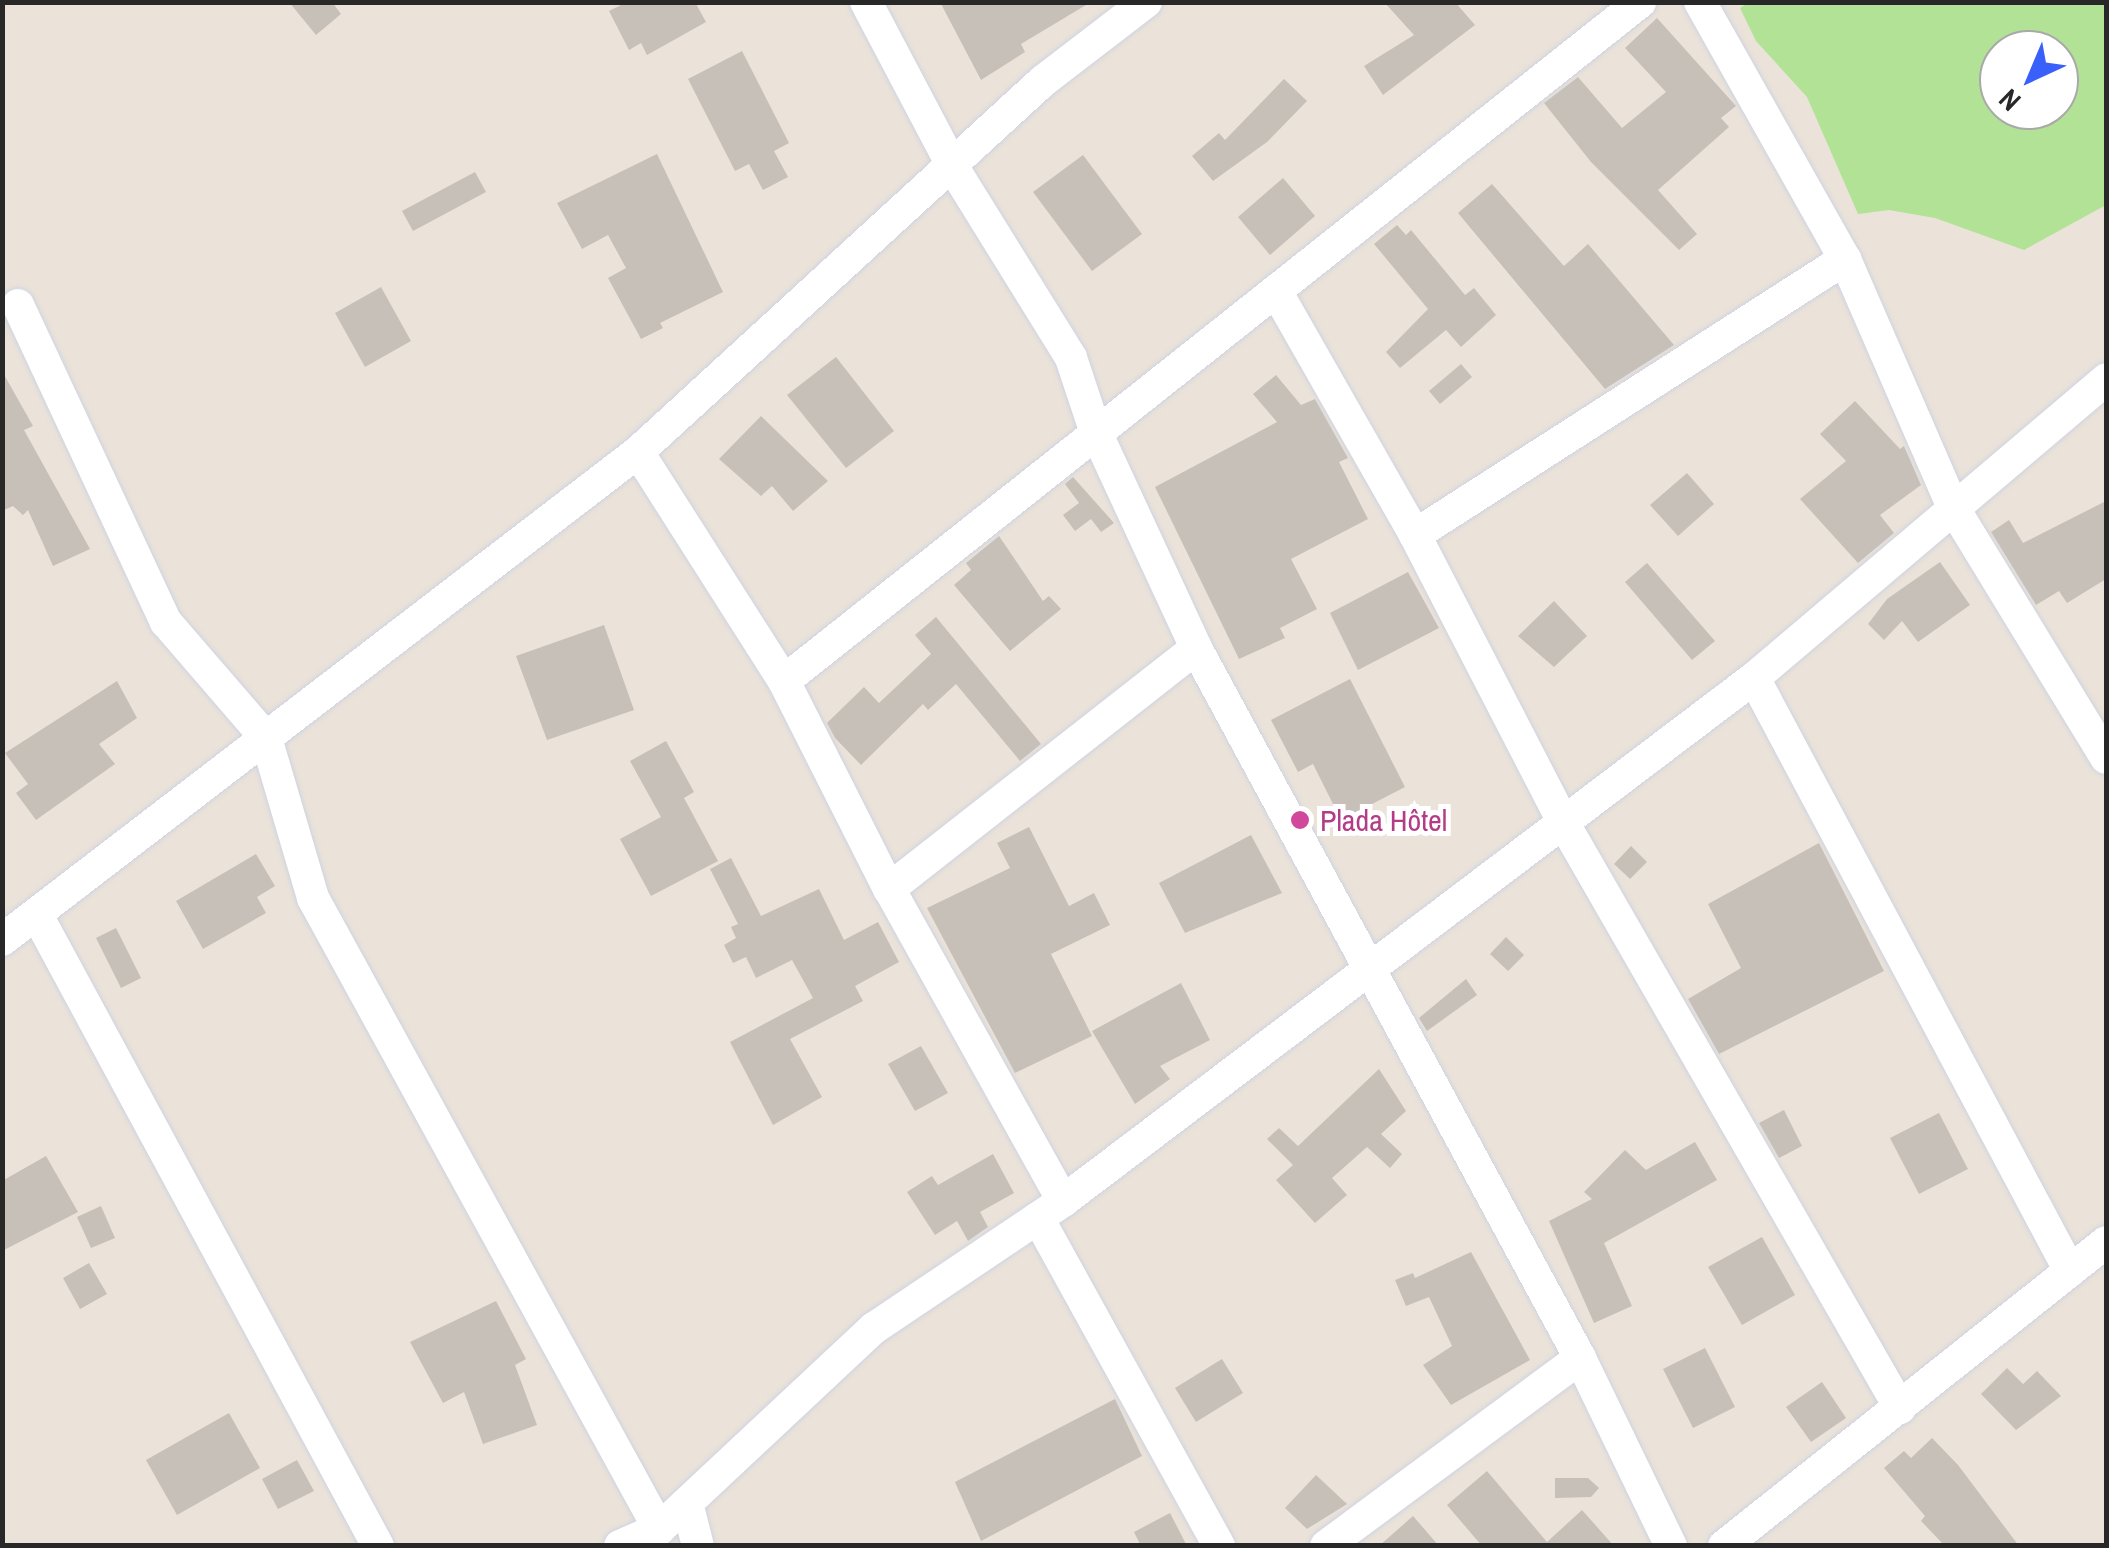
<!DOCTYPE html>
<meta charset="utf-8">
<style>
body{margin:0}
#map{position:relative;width:2109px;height:1548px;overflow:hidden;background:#ebe3d9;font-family:"Archivo Narrow",sans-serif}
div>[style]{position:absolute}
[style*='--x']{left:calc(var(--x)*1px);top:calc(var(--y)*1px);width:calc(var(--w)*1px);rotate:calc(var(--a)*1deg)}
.green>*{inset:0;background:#b1e295}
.building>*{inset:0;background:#c6c0b9}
.roads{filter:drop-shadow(0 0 2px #cfd3e1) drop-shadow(0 0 2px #cfd3e1)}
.minor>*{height:32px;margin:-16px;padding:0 16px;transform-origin:16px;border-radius:16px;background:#fff}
.dots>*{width:28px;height:28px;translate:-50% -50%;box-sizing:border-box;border:5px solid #fff;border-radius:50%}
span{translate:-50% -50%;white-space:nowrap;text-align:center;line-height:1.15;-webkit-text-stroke:10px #fff;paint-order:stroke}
.hotel-label{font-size:30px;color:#b23c85}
.left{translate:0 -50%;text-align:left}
.frame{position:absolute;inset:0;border:5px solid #282828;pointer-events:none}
.north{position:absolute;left:1979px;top:30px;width:100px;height:100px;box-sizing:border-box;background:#fff;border:2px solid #a9a9a9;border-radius:50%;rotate:224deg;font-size:28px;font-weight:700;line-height:40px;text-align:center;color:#282828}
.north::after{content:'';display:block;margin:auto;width:35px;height:45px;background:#3960f8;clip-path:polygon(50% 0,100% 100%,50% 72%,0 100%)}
</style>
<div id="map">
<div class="green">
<i style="clip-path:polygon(evenodd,1748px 3px,2106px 3px,2106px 205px,2024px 250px,1935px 218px,1889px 210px,1858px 214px,1807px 97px,1756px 41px,1740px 8px,1748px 3px,1999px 50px,2059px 50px,2059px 110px,1999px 110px,1999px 50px)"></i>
</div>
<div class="building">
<i style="clip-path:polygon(289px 2px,332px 2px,341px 14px,316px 35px)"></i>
<i style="clip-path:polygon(627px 2px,695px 2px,706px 22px,647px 55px,641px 43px,629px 50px,609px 11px)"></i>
<i style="clip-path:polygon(940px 2px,1091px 2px,1021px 44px,1025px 52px,981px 80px)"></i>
<i style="clip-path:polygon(1384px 2px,1455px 2px,1475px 25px,1383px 95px,1364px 66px,1414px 35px)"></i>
<i style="clip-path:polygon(1657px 18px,1736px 106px,1721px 118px,1729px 127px,1658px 190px,1697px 234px,1679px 250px,1591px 162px,1544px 103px,1578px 77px,1622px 128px,1666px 92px,1625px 48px)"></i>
<i style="clip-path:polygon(742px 51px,789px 143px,774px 151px,788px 177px,763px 190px,749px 164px,735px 171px,688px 79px)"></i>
<i style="clip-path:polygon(1284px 79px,1307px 101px,1267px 142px,1213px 181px,1192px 156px,1219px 133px,1225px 140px)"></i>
<i style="clip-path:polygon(657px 154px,723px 292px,660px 323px,663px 328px,641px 339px,608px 278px,626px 268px,608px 235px,582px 249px,557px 203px)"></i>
<i style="clip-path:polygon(1083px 155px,1142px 234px,1092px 271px,1033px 192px)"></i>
<i style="clip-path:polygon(475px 172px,486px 192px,413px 231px,402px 211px)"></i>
<i style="clip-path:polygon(1283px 178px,1315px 216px,1270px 255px,1238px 217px)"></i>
<i style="clip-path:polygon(1492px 184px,1564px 266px,1588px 244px,1674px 345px,1605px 389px,1458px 213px)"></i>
<i style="clip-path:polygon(1397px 225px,1406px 235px,1411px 230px,1465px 295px,1474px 288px,1496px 315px,1461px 347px,1446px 330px,1400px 368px,1386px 352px,1428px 309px,1374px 244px)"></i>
<i style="clip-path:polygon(381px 287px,411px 341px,365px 367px,335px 313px)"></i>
<i style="clip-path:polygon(836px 357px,894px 431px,846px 468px,787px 395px)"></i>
<i style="clip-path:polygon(1461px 364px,1472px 377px,1440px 404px,1429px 391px)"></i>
<i style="clip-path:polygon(2px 371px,33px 426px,24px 430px,90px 549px,53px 566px,28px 510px,23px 515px,13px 506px,2px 511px)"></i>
<i style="clip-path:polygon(1276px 375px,1301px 405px,1315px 399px,1348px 458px,1339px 462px,1368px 519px,1291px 559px,1317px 609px,1280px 628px,1285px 638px,1239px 659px,1155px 487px,1277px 422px,1253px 394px)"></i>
<i style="clip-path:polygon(1855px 401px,1900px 449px,1904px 446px,1921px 485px,1880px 515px,1894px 533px,1858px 563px,1800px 499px,1846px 461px,1820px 434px)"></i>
<i style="clip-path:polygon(761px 416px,828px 481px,793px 511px,772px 486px,761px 496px,719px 459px)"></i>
<i style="clip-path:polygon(1687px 473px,1714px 504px,1678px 536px,1650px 505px)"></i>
<i style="clip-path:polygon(1073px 477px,1114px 523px,1101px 532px,1091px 519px,1075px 531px,1063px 515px,1079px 503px,1065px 484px)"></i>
<i style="clip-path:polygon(2106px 501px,2106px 579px,2067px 603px,2059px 591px,2036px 605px,1991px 532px,2009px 520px,2023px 543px)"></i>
<i style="clip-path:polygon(999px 536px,1043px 601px,1049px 596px,1061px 609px,1010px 651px,954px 585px,971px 570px,966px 563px)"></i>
<i style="clip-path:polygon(1940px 562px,1970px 605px,1918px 642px,1902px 621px,1884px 640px,1868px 624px,1887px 599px)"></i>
<i style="clip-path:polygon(1647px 563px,1715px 641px,1692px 660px,1625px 582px)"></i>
<i style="clip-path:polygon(1408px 572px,1439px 628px,1358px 670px,1330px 613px)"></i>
<i style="clip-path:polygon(1554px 601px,1587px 636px,1554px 667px,1518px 636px)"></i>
<i style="clip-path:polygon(936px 617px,1041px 744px,1020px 761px,956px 684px,928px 710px,923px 704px,861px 765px,835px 738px,827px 723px,864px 687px,879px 703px,931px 654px,915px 635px)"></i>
<i style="clip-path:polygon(604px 625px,634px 710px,547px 740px,516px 656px)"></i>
<i style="clip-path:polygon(1350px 679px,1405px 787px,1341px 820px,1313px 764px,1298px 772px,1271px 720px)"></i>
<i style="clip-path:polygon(117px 681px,137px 718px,99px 744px,115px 764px,36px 820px,16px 793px,28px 784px,5px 753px)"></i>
<i style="clip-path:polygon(666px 741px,694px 792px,684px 798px,718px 861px,651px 896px,620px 839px,661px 817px,630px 761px)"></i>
<i style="clip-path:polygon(1029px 827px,1069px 906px,1094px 893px,1110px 925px,1051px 954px,1092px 1036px,1015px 1073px,927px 908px,1010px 868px,997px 843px)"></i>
<i style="clip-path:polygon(1251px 835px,1282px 893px,1185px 933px,1159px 883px)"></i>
<i style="clip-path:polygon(1819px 843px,1884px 971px,1719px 1054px,1688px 999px,1741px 968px,1708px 904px)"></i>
<i style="clip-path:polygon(1631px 846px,1647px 862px,1630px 879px,1614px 864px)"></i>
<i style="clip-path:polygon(256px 854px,275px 886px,257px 897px,266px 913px,203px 949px,176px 901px)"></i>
<i style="clip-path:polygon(731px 858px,761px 916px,819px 889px,844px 940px,878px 922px,899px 962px,855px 986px,863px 1001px,790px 1039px,822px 1097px,773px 1125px,730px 1042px,813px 998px,792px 960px,756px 978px,746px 957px,733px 963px,724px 945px,736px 938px,731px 927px,738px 924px,710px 869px)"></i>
<i style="clip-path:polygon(116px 928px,141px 978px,121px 988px,96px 938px)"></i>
<i style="clip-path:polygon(1506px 937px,1524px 955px,1508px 971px,1490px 954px)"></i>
<i style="clip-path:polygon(1466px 979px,1477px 995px,1427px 1031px,1419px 1018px)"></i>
<i style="clip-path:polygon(1181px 983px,1210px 1040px,1160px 1066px,1170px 1079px,1135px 1104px,1092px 1031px)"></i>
<i style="clip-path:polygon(921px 1046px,948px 1093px,915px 1111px,888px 1064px)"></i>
<i style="clip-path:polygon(1379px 1069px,1406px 1111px,1381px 1134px,1402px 1154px,1390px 1168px,1367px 1147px,1332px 1178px,1347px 1195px,1315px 1223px,1276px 1180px,1293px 1165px,1267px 1139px,1279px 1128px,1298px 1146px)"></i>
<i style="clip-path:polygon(1784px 1110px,1802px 1146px,1779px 1158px,1759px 1123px)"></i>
<i style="clip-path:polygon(1939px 1113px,1968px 1169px,1919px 1194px,1890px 1138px)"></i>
<i style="clip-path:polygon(1695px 1142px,1717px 1180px,1604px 1243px,1632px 1306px,1594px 1323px,1549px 1221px,1592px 1199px,1584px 1192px,1625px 1150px,1646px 1170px)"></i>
<i style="clip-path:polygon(993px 1154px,1014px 1193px,980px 1212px,988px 1227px,968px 1241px,957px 1221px,935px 1235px,907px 1192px,932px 1176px,938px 1185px)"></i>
<i style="clip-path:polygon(46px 1156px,78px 1212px,2px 1251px,2px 1181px)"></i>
<i style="clip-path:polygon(101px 1206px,115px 1238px,91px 1248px,77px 1217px)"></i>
<i style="clip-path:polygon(1762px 1237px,1795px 1295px,1742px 1325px,1708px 1267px)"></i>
<i style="clip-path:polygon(1471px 1252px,1530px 1360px,1451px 1405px,1423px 1365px,1452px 1346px,1429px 1297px,1406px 1306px,1395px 1280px,1413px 1273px,1415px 1278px)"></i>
<i style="clip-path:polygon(89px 1263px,107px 1294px,80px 1309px,63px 1278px)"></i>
<i style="clip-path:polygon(496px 1301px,526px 1359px,515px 1365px,537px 1425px,483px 1444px,464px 1392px,443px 1403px,410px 1342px)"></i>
<i style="clip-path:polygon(1705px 1348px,1735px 1407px,1693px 1428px,1663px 1369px)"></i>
<i style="clip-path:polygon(1222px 1359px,1243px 1393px,1196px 1422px,1175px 1388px)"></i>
<i style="clip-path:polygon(2007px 1368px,2023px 1384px,2037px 1371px,2061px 1396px,2016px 1430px,1981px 1394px)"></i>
<i style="clip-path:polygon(1822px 1382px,1846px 1418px,1811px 1442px,1786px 1407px)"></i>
<i style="clip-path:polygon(1115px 1399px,1142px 1456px,981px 1541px,955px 1482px)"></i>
<i style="clip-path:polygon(229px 1413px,260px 1468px,177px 1515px,146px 1460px)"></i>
<i style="clip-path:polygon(1932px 1438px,1958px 1465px,2019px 1546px,1945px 1546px,1921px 1521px,1925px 1516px,1884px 1468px,1904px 1451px,1911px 1458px)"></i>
<i style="clip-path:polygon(297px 1460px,314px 1491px,278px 1509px,262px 1479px)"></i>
<i style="clip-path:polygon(1487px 1471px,1547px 1542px,1582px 1510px,1614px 1546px,1482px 1546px,1447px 1505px)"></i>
<i style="clip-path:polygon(1316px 1475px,1347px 1504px,1307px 1529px,1285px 1508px)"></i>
<i style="clip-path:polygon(1555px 1478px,1588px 1478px,1599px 1488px,1591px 1497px,1555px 1498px)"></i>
<i style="clip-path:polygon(1170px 1513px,1187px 1546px,1141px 1546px,1134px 1532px)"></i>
<i style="clip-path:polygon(1413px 1516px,1439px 1546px,1379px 1546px)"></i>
</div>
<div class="roads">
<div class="minor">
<i style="--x:866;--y:2;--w:189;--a:62.2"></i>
<i style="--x:954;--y:169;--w:222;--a:58.2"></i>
<i style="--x:1071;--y:358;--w:76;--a:71.6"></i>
<i style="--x:1095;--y:430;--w:240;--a:65.1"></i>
<i style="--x:1196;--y:648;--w:807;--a:61.59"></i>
<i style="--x:1580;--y:1358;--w:209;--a:64.2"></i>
<i style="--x:1700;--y:2;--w:295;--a:60.6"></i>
<i style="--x:1845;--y:259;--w:270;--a:66.5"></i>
<i style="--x:1953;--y:507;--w:294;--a:58.6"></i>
<i style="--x:1276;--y:291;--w:281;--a:60.3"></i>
<i style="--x:1415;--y:535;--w:323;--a:62.7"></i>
<i style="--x:1563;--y:822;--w:676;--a:60.1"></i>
<i style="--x:18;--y:305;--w:350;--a:65"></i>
<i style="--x:166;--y:622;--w:153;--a:49.2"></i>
<i style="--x:266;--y:738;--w:167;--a:73.6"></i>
<i style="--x:313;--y:898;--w:720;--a:61.26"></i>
<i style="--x:638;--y:452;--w:272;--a:57.5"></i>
<i style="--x:1415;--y:535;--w:511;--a:-32.69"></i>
<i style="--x:1754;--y:678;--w:672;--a:61.95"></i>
<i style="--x:889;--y:889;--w:390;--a:-38.1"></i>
<i style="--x:37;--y:915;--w:717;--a:61.61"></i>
<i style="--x:2;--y:940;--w:802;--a:-37.5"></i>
<i style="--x:638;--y:452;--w:549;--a:-42.49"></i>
<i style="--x:1043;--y:81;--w:130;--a:-37.5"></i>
<i style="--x:1063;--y:1201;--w:357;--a:-119.1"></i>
<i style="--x:889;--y:889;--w:233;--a:-116.8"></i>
<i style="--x:784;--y:681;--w:1093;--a:-38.42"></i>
<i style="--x:1038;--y:1218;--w:375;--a:61.1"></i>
<i style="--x:687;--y:1503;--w:44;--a:75.7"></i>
<i style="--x:620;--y:1546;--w:43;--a:-23.6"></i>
<i style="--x:659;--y:1529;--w:294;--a:-43.1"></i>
<i style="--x:874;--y:1328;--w:228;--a:-33.9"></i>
<i style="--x:1063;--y:1201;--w:867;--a:-37.12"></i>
<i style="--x:1754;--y:678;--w:462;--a:-40.3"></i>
<i style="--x:1326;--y:1546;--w:316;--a:-36.5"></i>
<i style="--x:1724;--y:1546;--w:488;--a:-38.5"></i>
</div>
</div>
<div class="dots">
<i style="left:1300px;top:820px;background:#d1479c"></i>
</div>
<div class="hotel-label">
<span class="left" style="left:1320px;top:820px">Plada Hôtel</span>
</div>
<div class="frame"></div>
<div class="north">N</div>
</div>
